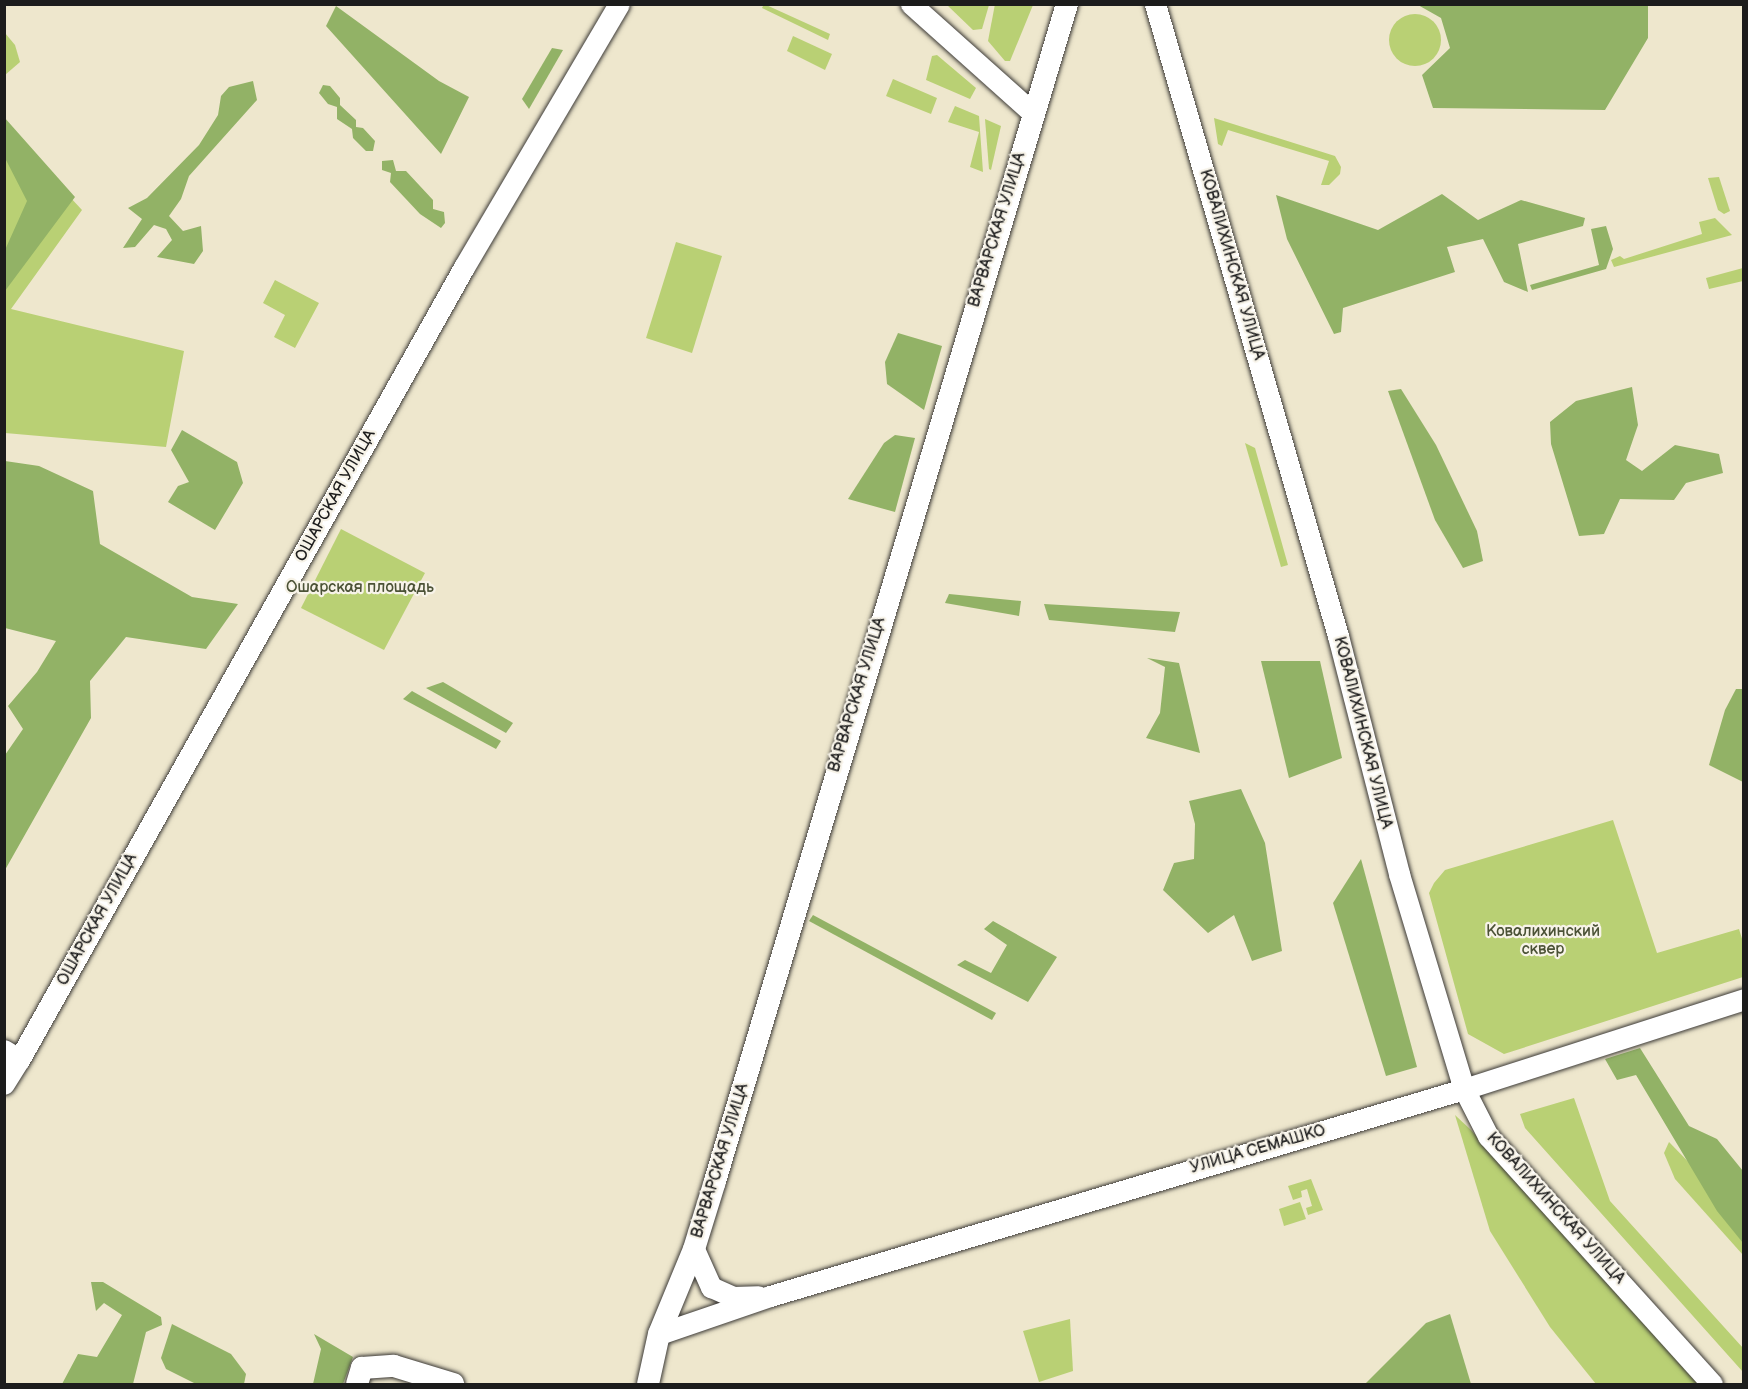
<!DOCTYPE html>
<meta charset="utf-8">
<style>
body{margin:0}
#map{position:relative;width:1748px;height:1389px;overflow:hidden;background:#eee7cd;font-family:"Balsamiq Sans",sans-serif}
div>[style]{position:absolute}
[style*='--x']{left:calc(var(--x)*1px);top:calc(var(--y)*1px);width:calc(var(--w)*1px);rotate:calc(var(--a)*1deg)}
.green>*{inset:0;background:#b9d074}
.round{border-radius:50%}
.forest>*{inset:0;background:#92b266}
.roads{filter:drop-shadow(0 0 2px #3c3a37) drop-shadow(0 0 2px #3c3a37)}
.tertiary>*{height:21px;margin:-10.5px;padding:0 10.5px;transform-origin:10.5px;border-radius:10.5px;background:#fff}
.secondary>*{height:22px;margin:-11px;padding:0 11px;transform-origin:11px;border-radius:11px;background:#fff}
span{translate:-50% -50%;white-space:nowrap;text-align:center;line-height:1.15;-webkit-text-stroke:4.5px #f7f3e8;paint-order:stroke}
.street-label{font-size:16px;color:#1c1c1c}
.park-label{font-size:16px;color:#4b5236}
.frame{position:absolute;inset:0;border:6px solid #1c1c1c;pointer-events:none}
</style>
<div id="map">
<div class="green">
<i style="clip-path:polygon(764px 4px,830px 34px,828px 40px,762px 8px)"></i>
<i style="clip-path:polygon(995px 4px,1033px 5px,1010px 61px,1005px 61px,988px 41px)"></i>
<i style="clip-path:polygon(947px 5px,989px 5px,982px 29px,973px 30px)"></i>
<i class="round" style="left:1389px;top:14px;width:52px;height:52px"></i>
<i style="clip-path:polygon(5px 33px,15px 45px,20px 62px,5px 75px)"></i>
<i style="clip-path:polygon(793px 36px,832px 54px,825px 70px,787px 51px)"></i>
<i style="clip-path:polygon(937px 55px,976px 88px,970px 99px,926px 80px,932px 56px)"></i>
<i style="clip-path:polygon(893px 79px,937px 98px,931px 114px,886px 96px)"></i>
<i style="clip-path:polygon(955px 106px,979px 116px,983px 172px,970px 167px,979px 132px,948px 122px)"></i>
<i style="clip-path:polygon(1214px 118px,1335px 156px,1341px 167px,1340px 174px,1329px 185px,1321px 185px,1329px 161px,1228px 130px,1222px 146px,1218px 144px)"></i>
<i style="clip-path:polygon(985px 119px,1001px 126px,991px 170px,989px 169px)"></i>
<i style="clip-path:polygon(4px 126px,82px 210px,11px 309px,184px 351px,166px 447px,5px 433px)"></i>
<i style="clip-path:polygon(1719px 177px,1730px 211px,1724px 214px,1718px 210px,1708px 178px)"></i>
<i style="clip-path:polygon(1715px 218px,1732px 235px,1614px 267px,1611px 260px,1620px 256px,1624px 259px,1702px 234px,1699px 222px)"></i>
<i style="clip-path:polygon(676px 242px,722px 256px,692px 353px,646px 338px)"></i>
<i style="clip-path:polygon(1743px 268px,1743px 281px,1709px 289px,1706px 278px)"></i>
<i style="clip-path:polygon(275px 280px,319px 303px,295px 348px,274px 337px,285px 315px,263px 303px)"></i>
<i style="clip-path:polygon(1245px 443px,1255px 448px,1288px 565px,1281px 567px)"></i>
<i style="clip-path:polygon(341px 529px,425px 573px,384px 650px,301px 608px)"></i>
<i style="clip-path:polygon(1613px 820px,1657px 953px,1739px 929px,1743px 942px,1743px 977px,1504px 1054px,1468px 1034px,1429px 893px,1434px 883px,1445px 870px)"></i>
<i style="clip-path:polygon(1574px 1098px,1610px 1201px,1743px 1348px,1743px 1372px,1525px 1128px,1520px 1114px)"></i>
<i style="clip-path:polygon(1455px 1115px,1471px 1130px,1698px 1384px,1596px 1384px,1550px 1327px,1490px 1231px)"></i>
<i style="clip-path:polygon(1669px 1142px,1743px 1218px,1743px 1255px,1675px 1179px,1664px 1153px)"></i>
<i style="clip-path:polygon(1311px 1179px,1323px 1210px,1308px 1215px,1306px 1208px,1312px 1206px,1307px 1189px,1301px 1191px,1302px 1197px,1293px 1200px,1288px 1186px)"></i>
<i style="clip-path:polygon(1300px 1202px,1306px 1219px,1284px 1226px,1279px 1209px)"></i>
<i style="clip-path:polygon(1070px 1319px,1073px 1371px,1039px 1382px,1023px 1331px)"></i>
</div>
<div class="forest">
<i style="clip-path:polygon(1418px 5px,1648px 5px,1648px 38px,1605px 110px,1433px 108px,1422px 75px,1450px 48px,1441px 18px)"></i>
<i style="clip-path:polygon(336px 6px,439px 81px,469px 97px,441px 154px,326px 26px)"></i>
<i style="clip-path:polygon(552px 48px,563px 50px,529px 109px,522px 99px)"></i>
<i style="clip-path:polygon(253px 81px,257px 100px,189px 176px,181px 199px,169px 216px,183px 231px,201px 226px,203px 251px,194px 264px,157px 257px,172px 240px,166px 229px,154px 225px,135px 247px,123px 248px,142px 219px,128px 208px,147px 198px,199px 145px,218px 115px,221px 96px,229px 87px)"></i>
<i style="clip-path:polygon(323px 85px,330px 86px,340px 98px,340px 105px,356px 120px,356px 127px,363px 128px,375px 141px,373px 151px,366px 151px,353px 138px,352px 129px,337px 119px,337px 107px,328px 104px,319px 93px)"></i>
<i style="clip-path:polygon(4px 117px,75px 197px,5px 291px,5px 250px,27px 201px,5px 158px)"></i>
<i style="clip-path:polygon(393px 160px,396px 171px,406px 171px,433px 200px,433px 209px,444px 212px,445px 223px,441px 228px,420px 214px,390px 182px,391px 173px,382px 170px,382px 161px)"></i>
<i style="clip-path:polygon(1442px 194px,1478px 220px,1521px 200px,1585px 218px,1583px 226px,1518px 244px,1528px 292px,1504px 282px,1483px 239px,1447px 247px,1455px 272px,1343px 308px,1341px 332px,1334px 334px,1287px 239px,1276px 195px,1378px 230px)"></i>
<i style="clip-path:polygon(1606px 226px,1613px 249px,1606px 269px,1532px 290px,1530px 285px,1599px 265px,1591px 229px)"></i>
<i style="clip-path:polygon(898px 333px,942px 346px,924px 410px,887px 384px,885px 362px)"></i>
<i style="clip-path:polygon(1632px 387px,1638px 425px,1626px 460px,1642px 471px,1675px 445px,1719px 454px,1723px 473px,1686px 483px,1674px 500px,1620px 499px,1604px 534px,1579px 536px,1551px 444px,1550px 422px,1576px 401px)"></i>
<i style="clip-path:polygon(1401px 389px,1436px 445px,1477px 531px,1483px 561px,1463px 568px,1435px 520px,1388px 391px)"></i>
<i style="clip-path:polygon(182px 430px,237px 462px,243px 483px,215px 530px,168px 502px,178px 486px,189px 482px,171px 450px)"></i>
<i style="clip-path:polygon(895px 435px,915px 438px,895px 512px,848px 499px,884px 443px)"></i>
<i style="clip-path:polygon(5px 461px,39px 466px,93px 491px,100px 544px,192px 597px,238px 604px,206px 649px,126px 637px,90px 681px,91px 718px,5px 870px,5px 755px,23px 729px,8px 706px,37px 672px,56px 641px,5px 628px)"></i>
<i style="clip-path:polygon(949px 594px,1021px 601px,1019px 616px,945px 603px)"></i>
<i style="clip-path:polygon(1044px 604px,1180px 612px,1175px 632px,1049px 620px)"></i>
<i style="clip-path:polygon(1147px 658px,1179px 663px,1200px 753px,1146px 738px,1160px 713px,1165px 667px)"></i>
<i style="clip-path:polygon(1261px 661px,1320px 661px,1342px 758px,1289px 778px)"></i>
<i style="clip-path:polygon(443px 682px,513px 723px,506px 733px,426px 688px)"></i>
<i style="clip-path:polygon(1736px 689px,1743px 689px,1743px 782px,1709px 765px,1725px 710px)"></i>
<i style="clip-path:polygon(412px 691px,501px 741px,496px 749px,403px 699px)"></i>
<i style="clip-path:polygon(1241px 789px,1265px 843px,1282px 951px,1252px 961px,1234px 915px,1208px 933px,1163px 890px,1174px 863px,1194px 859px,1195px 824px,1189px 801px)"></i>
<i style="clip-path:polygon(1361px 859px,1417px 1067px,1386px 1076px,1333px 903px)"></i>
<i style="clip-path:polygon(813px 915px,996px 1013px,992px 1020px,809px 921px)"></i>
<i style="clip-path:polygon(993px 921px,1057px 957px,1028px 1002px,957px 965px,965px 960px,991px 973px,1007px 945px,984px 929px)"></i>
<i style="clip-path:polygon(1640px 1048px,1689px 1126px,1717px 1139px,1743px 1171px,1743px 1243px,1717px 1211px,1636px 1075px,1617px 1080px,1605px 1059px)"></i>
<i style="clip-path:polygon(91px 1282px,103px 1282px,161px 1317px,162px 1325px,146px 1332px,133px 1384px,62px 1384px,78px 1354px,97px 1357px,122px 1315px,104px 1303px,96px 1311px)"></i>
<i style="clip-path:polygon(1450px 1314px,1471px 1384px,1365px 1384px,1426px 1323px)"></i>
<i style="clip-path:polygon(172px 1324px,231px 1354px,246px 1374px,244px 1384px,196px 1384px,166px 1369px,161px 1358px)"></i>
<i style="clip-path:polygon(314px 1334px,353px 1357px,343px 1384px,313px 1384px,321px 1349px)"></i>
</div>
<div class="roads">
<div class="tertiary">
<i style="--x:911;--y:4;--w:164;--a:41.8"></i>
<i style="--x:1155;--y:4;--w:658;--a:73.85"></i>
<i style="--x:1338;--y:636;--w:246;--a:75.6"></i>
<i style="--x:1399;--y:874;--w:225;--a:73.2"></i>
<i style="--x:1464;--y:1089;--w:53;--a:62.9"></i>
<i style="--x:1488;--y:1136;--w:334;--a:47.9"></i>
<i style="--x:19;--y:1060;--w:909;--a:-60.7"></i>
<i style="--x:464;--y:267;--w:305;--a:-59.5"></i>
<i style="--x:694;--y:1249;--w:42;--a:65.9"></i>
<i style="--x:711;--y:1287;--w:24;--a:24"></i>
<i style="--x:733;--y:1297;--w:25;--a:-2"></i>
<i style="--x:659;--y:1334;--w:117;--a:-18.9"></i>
<i style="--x:770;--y:1296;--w:724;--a:-16.61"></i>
<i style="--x:1464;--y:1089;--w:294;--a:-17.8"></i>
</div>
<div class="secondary">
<i style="--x:4;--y:1051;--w:17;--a:31"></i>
<i style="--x:19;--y:1060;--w:28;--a:122"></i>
<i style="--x:357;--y:1384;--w:17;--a:-73"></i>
<i style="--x:362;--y:1368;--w:32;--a:-4"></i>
<i style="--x:394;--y:1366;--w:62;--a:17"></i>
<i style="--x:648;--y:1384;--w:51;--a:-77.6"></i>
<i style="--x:659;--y:1334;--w:92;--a:-67.6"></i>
<i style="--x:694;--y:1249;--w:71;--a:-72.8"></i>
<i style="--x:715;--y:1181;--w:1229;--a:-73.35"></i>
</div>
</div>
<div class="street-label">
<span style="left:998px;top:230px;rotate:-73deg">ВАРВАРСКАЯ УЛИЦА</span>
<span style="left:1231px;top:265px;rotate:74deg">КОВАЛИХИНСКАЯ УЛИЦА</span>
<span style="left:336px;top:496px;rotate:-61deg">ОШАРСКАЯ УЛИЦА</span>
<span style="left:858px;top:695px;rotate:-73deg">ВАРВАРСКАЯ УЛИЦА</span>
<span style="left:1362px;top:733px;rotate:76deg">КОВАЛИХИНСКАЯ УЛИЦА</span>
<span style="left:98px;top:920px;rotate:-61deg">ОШАРСКАЯ УЛИЦА</span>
<span style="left:1258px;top:1150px;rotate:-16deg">УЛИЦА СЕМАШКО</span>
<span style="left:721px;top:1161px;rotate:-73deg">ВАРВАРСКАЯ УЛИЦА</span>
<span style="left:1555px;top:1209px;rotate:48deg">КОВАЛИХИНСКАЯ УЛИЦА</span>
</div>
<div class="park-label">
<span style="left:360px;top:588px">Ошарская площадь</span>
<span style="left:1543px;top:941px">Ковалихинский<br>сквер</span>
</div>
<div class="frame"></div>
</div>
